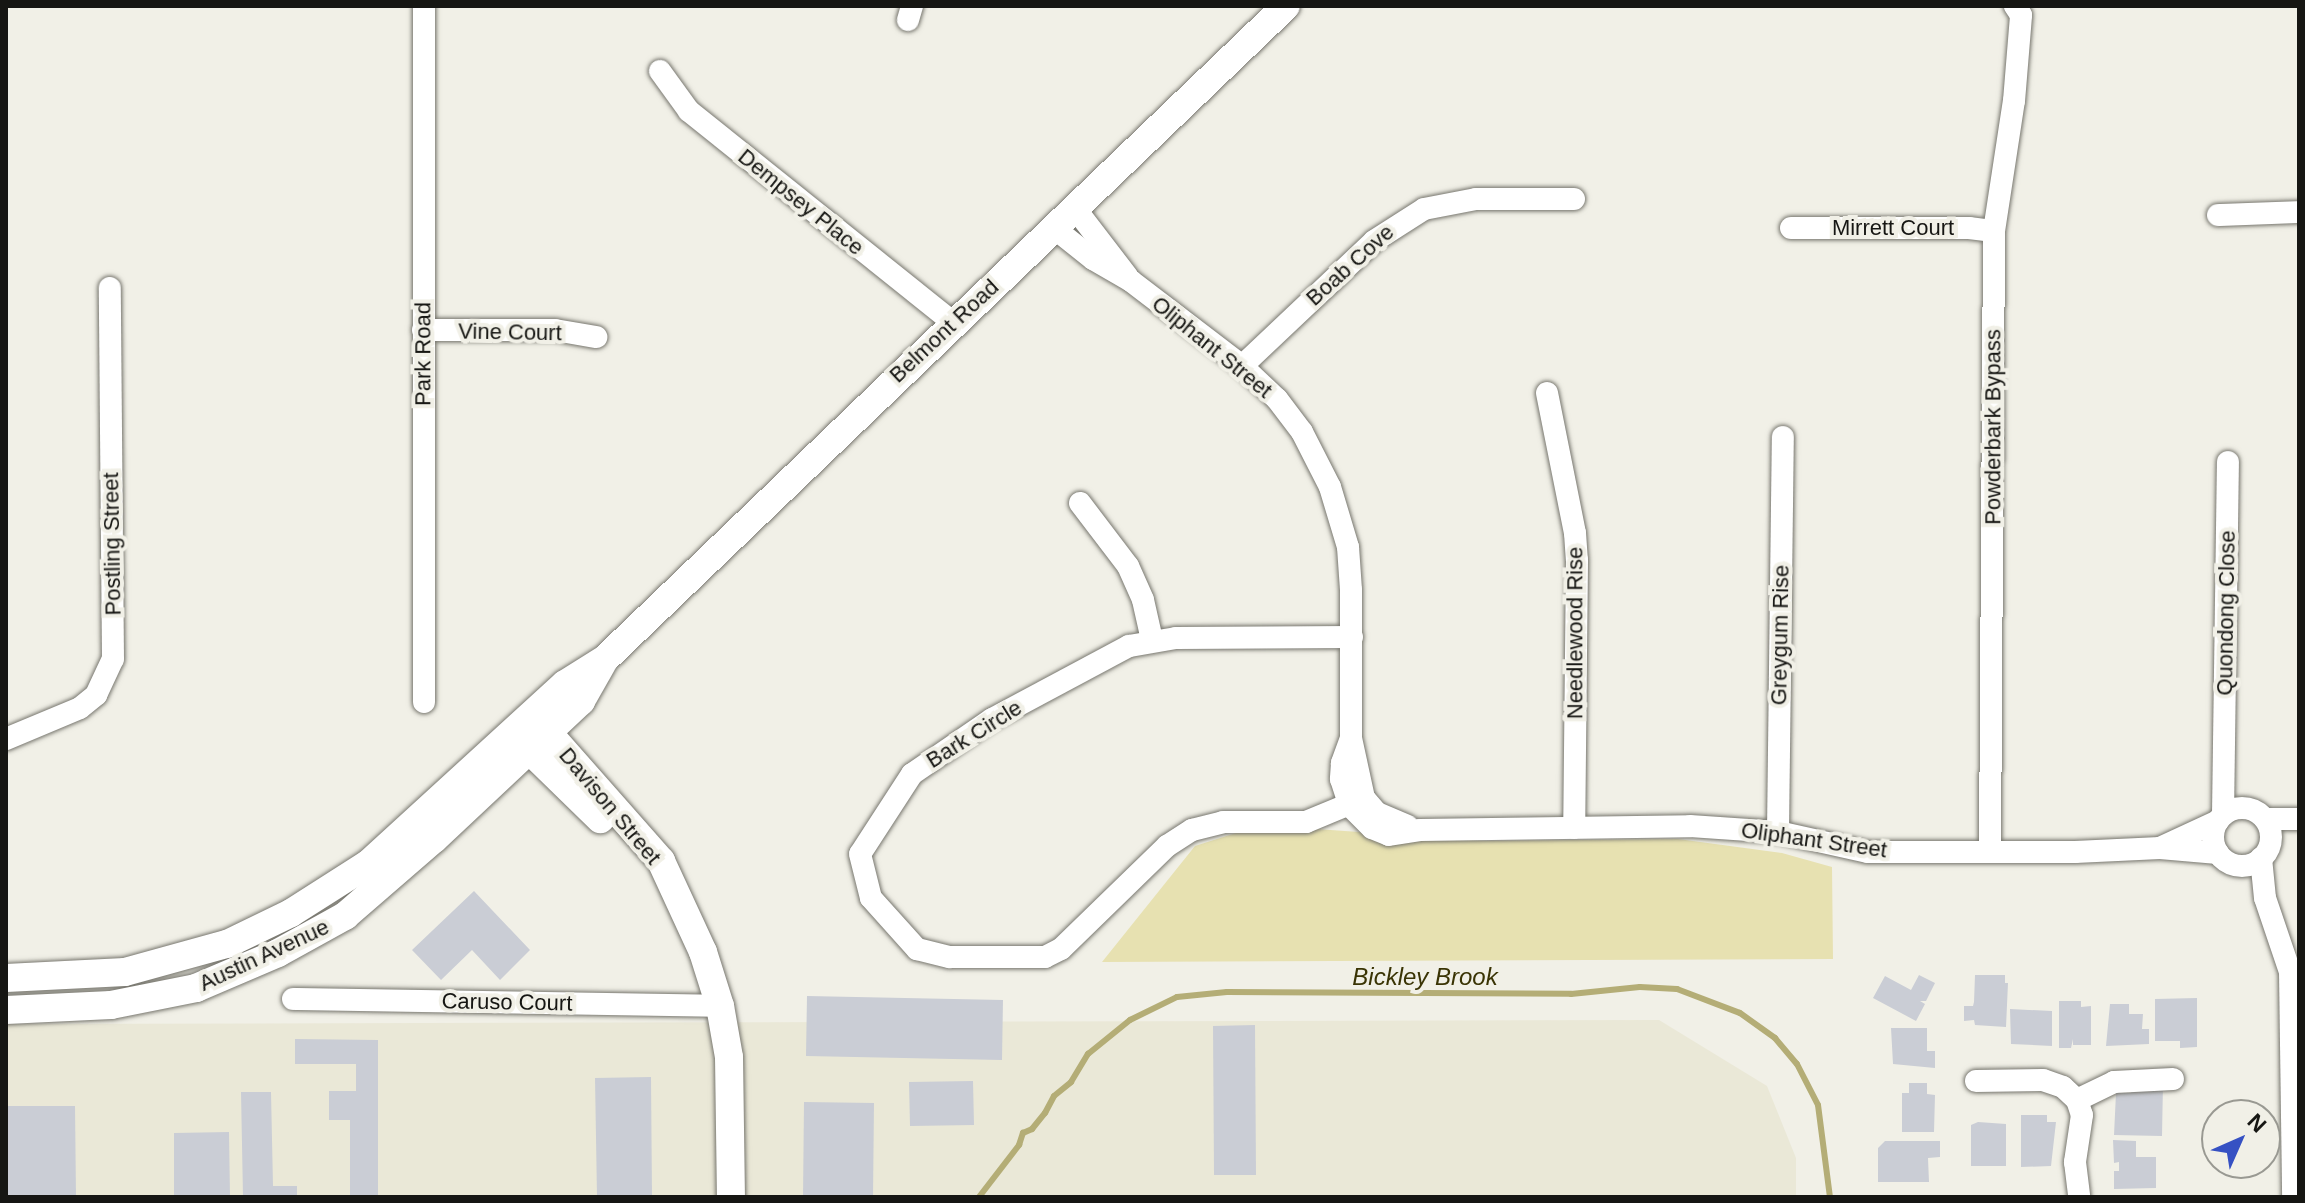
<!DOCTYPE html>
<style>
body{margin:0}
#map{position:relative;width:2305px;height:1203px;overflow:hidden;background:#f1f0e7;font-family:Arial,sans-serif}
div>[style]{position:absolute}
[style*='--x']{left:calc(var(--x)*1px);top:calc(var(--y)*1px);width:calc(var(--w)*1px);rotate:calc(var(--a)*1deg)}
.built>*{inset:0;background:#eae8d7}
.green>*{inset:0;background:#e7e1b1}
.stream>*{height:6px;margin:-3px;padding:0 3px;transform-origin:3px;border-radius:3px;background:#b4ad76}
.building>*{inset:0;background:#cacdd5}
.roads{filter:drop-shadow(0 0 2px #77766e) drop-shadow(0 0 2px #77766e)}
.minor>*{height:22px;margin:-11px;padding:0 11px;transform-origin:11px;border-radius:11px;background:#fff}
.minor>.ring{margin:-11px;padding:0;box-sizing:content-box;background:none;border:22px solid #fff;border-radius:50%}
.major>*{height:28px;margin:-14px;padding:0 14px;transform-origin:14px;border-radius:14px;background:#fff}
span{translate:-50% -50%;white-space:nowrap;text-align:center;line-height:1.15;-webkit-text-stroke:8px #f1f0e7;paint-order:stroke}
.street-label{font-size:22px;color:#161613}
.water-label{font-size:24px;color:#3a3405;font-style:italic}
.frame{position:absolute;inset:0;border:8px solid #161613;pointer-events:none}
.north{position:absolute;left:2201px;top:1099px;width:80px;height:80px;box-sizing:border-box;background:#f1f0e7;border:2px solid #999992;border-radius:50%;rotate:45deg;font-size:22px;font-weight:700;line-height:32px;text-align:center;color:#161613}
.north::after{content:'';display:block;margin:auto;width:28px;height:36px;background:#3651c3;clip-path:polygon(50% 0,100% 100%,50% 72%,0 100%)}
</style>
<div id="map">
<div class="built">
<i style="clip-path:polygon(1659px 1020px,1767px 1086px,1796px 1158px,1796px 1197px,6px 1197px,6px 1024px)"></i>
</div>
<div class="green">
<i style="clip-path:polygon(1261px 825px,1487px 841px,1678px 839px,1782px 853px,1832px 867px,1833px 959px,1102px 962px,1195px 846px)"></i>
</div>
<div class="stream">
<i style="--x:979;--y:1197;--w:66;--a:-52.4"></i>
<i style="--x:1019;--y:1145;--w:13;--a:-72"></i>
<i style="--x:1023;--y:1133;--w:10;--a:-24"></i>
<i style="--x:1032;--y:1129;--w:21;--a:-51"></i>
<i style="--x:1045;--y:1113;--w:19;--a:-62"></i>
<i style="--x:1054;--y:1096;--w:22;--a:-39"></i>
<i style="--x:1071;--y:1082;--w:33;--a:-59"></i>
<i style="--x:1088;--y:1054;--w:54;--a:-39"></i>
<i style="--x:1130;--y:1020;--w:52;--a:-26.1"></i>
<i style="--x:1177;--y:997;--w:50;--a:-5.7"></i>
<i style="--x:1227;--y:992;--w:344;--a:0.3"></i>
<i style="--x:1571;--y:994;--w:69;--a:-5.8"></i>
<i style="--x:1640;--y:987;--w:37;--a:3"></i>
<i style="--x:1677;--y:989;--w:67;--a:20.9"></i>
<i style="--x:1740;--y:1013;--w:43;--a:35.5"></i>
<i style="--x:1775;--y:1038;--w:34;--a:50"></i>
<i style="--x:1797;--y:1064;--w:46;--a:62.9"></i>
<i style="--x:1818;--y:1105;--w:93;--a:82.6"></i>
</div>
<div class="building">
<i style="clip-path:polygon(474px 891px,530px 950px,500px 980px,472px 950px,441px 980px,412px 950px)"></i>
<i style="clip-path:polygon(1919px 975px,1935px 983px,1926px 1001px,1920px 1001px,1925px 1004px,1916px 1021px,1873px 998px,1885px 976px,1911px 990px)"></i>
<i style="clip-path:polygon(1975px 975px,2005px 975px,2005px 983px,2008px 983px,2006px 1027px,1975px 1025px,1974px 1020px,1964px 1021px,1964px 1006px,1973px 1006px,1974px 1002px)"></i>
<i style="clip-path:polygon(807px 996px,1003px 1000px,1002px 1060px,806px 1056px)"></i>
<i style="clip-path:polygon(2197px 998px,2197px 1047px,2180px 1048px,2180px 1041px,2155px 1041px,2155px 999px)"></i>
<i style="clip-path:polygon(2059px 1001px,2081px 1001px,2081px 1007px,2091px 1006px,2091px 1045px,2073px 1045px,2073px 1039px,2071px 1048px,2059px 1048px)"></i>
<i style="clip-path:polygon(2110px 1004px,2129px 1004px,2129px 1014px,2143px 1014px,2142px 1029px,2149px 1029px,2149px 1044px,2106px 1046px)"></i>
<i style="clip-path:polygon(2010px 1009px,2052px 1011px,2052px 1046px,2011px 1044px)"></i>
<i style="clip-path:polygon(1255px 1025px,1256px 1175px,1214px 1175px,1213px 1026px)"></i>
<i style="clip-path:polygon(1891px 1028px,1927px 1028px,1927px 1051px,1935px 1051px,1935px 1068px,1893px 1064px)"></i>
<i style="clip-path:polygon(295px 1039px,378px 1040px,378px 1197px,350px 1197px,350px 1120px,329px 1120px,329px 1091px,356px 1091px,356px 1064px,295px 1064px)"></i>
<i style="clip-path:polygon(651px 1077px,652px 1197px,597px 1197px,595px 1078px)"></i>
<i style="clip-path:polygon(973px 1081px,974px 1125px,910px 1126px,909px 1082px)"></i>
<i style="clip-path:polygon(1909px 1083px,1927px 1083px,1927px 1094px,1935px 1095px,1934px 1132px,1902px 1132px,1902px 1093px,1909px 1093px)"></i>
<i style="clip-path:polygon(2131px 1083px,2163px 1083px,2162px 1136px,2114px 1135px,2116px 1093px,2131px 1093px)"></i>
<i style="clip-path:polygon(241px 1092px,271px 1092px,273px 1186px,297px 1186px,297px 1197px,243px 1197px)"></i>
<i style="clip-path:polygon(804px 1102px,874px 1103px,873px 1197px,803px 1197px)"></i>
<i style="clip-path:polygon(6px 1106px,75px 1106px,76px 1197px,6px 1197px)"></i>
<i style="clip-path:polygon(2021px 1115px,2047px 1115px,2047px 1122px,2056px 1122px,2051px 1166px,2021px 1167px)"></i>
<i style="clip-path:polygon(1978px 1122px,2006px 1124px,2006px 1166px,1971px 1166px,1971px 1125px)"></i>
<i style="clip-path:polygon(229px 1132px,230px 1197px,174px 1197px,174px 1133px)"></i>
<i style="clip-path:polygon(2113px 1140px,2136px 1141px,2136px 1157px,2156px 1157px,2156px 1188px,2114px 1189px,2114px 1171px,2119px 1171px,2119px 1162px,2114px 1163px)"></i>
<i style="clip-path:polygon(1885px 1141px,1940px 1141px,1940px 1157px,1928px 1158px,1929px 1182px,1878px 1182px,1878px 1148px)"></i>
</div>
<div class="roads">
<div class="minor">
<i style="--x:424;--y:6;--w:696;--a:90"></i>
<i style="--x:908;--y:20;--w:15;--a:-74"></i>
<i style="--x:660;--y:71;--w:49;--a:54.1"></i>
<i style="--x:689;--y:111;--w:337;--a:38.7"></i>
<i style="--x:1074;--y:207;--w:87;--a:52.5"></i>
<i style="--x:2218;--y:215;--w:81;--a:-2.1"></i>
<i style="--x:1054;--y:228;--w:50;--a:38.5"></i>
<i style="--x:1093;--y:259;--w:44;--a:30.1"></i>
<i style="--x:1131;--y:281;--w:140;--a:37.4"></i>
<i style="--x:1242;--y:366;--w:48;--a:43.3"></i>
<i style="--x:1277;--y:399;--w:41;--a:52.9"></i>
<i style="--x:1302;--y:432;--w:62;--a:63"></i>
<i style="--x:1330;--y:487;--w:63;--a:73.3"></i>
<i style="--x:1348;--y:547;--w:43;--a:86"></i>
<i style="--x:1351;--y:590;--w:148;--a:90"></i>
<i style="--x:1351;--y:738;--w:61;--a:77.8"></i>
<i style="--x:1364;--y:798;--w:20;--a:49"></i>
<i style="--x:1377;--y:813;--w:33;--a:23"></i>
<i style="--x:1791;--y:228;--w:178;--a:0"></i>
<i style="--x:1969;--y:228;--w:25;--a:7"></i>
<i style="--x:423;--y:330;--w:132;--a:0"></i>
<i style="--x:555;--y:330;--w:42;--a:9.7"></i>
<i style="--x:1242;--y:366;--w:182;--a:-43.4"></i>
<i style="--x:1374;--y:241;--w:59;--a:-32.6"></i>
<i style="--x:1424;--y:209;--w:53;--a:-10.9"></i>
<i style="--x:1476;--y:199;--w:98;--a:0"></i>
<i style="--x:1547;--y:393;--w:143;--a:78.7"></i>
<i style="--x:1575;--y:533;--w:27;--a:86"></i>
<i style="--x:1577;--y:560;--w:268;--a:90.6"></i>
<i style="--x:1080;--y:503;--w:79;--a:52.7"></i>
<i style="--x:1128;--y:566;--w:37;--a:66"></i>
<i style="--x:1143;--y:600;--w:41;--a:77.3"></i>
<i style="--x:1352;--y:637;--w:176;--a:179.7"></i>
<i style="--x:1176;--y:638;--w:48;--a:170.3"></i>
<i style="--x:1129;--y:646;--w:155;--a:151.9"></i>
<i style="--x:992;--y:719;--w:97;--a:145.5"></i>
<i style="--x:912;--y:774;--w:95;--a:123"></i>
<i style="--x:860;--y:854;--w:45;--a:76"></i>
<i style="--x:871;--y:898;--w:69;--a:48"></i>
<i style="--x:917;--y:949;--w:34;--a:14"></i>
<i style="--x:950;--y:957;--w:95;--a:0"></i>
<i style="--x:1045;--y:957;--w:18;--a:-27"></i>
<i style="--x:1061;--y:949;--w:148;--a:-44.2"></i>
<i style="--x:1167;--y:846;--w:30;--a:-33"></i>
<i style="--x:1192;--y:830;--w:32;--a:-14"></i>
<i style="--x:1223;--y:822;--w:83;--a:0"></i>
<i style="--x:1306;--y:822;--w:63;--a:-22.5"></i>
<i style="--x:1351;--y:738;--w:27;--a:110"></i>
<i style="--x:1342;--y:763;--w:16;--a:94"></i>
<i style="--x:1341;--y:779;--w:28;--a:72"></i>
<i style="--x:1350;--y:806;--w:31;--a:45"></i>
<i style="--x:1372;--y:828;--w:18;--a:22"></i>
<i style="--x:1389;--y:835;--w:31;--a:-9"></i>
<i style="--x:1420;--y:830;--w:270;--a:-0.8"></i>
<i style="--x:1690;--y:826;--w:88;--a:3.9"></i>
<i style="--x:1778;--y:832;--w:92;--a:12.5"></i>
<i style="--x:1868;--y:852;--w:207;--a:0"></i>
<i style="--x:2075;--y:852;--w:85;--a:-2.7"></i>
<i style="--x:2160;--y:848;--w:58;--a:4.9"></i>
<i style="--x:6;--y:739;--w:80;--a:-22.7"></i>
<i style="--x:80;--y:708;--w:21;--a:-39"></i>
<i style="--x:96;--y:695;--w:40;--a:-65"></i>
<i style="--x:113;--y:659;--w:371;--a:-90.5"></i>
<i class="ring" style="left:2213px;top:808px;width:36px;height:36px"></i>
<i style="--x:2223;--y:815;--w:353;--a:-89.2"></i>
<i style="--x:2265;--y:819;--w:34;--a:0"></i>
<i style="--x:1778;--y:832;--w:395;--a:-89.3"></i>
<i style="--x:2162;--y:847;--w:62;--a:-24.9"></i>
<i style="--x:1990;--y:852;--w:621;--a:-89.63"></i>
<i style="--x:1994;--y:231;--w:132;--a:-81.3"></i>
<i style="--x:2014;--y:101;--w:86;--a:-85.3"></i>
<i style="--x:2021;--y:15;--w:11;--a:-124"></i>
<i style="--x:2261;--y:858;--w:40;--a:84.3"></i>
<i style="--x:2265;--y:898;--w:78;--a:71.3"></i>
<i style="--x:2290;--y:972;--w:225;--a:89.2"></i>
<i style="--x:293;--y:999;--w:427;--a:0.9"></i>
<i style="--x:1976;--y:1081;--w:67;--a:-0.9"></i>
<i style="--x:2043;--y:1080;--w:21;--a:19"></i>
<i style="--x:2063;--y:1087;--w:19;--a:43"></i>
<i style="--x:2077;--y:1100;--w:16;--a:72"></i>
<i style="--x:2082;--y:1115;--w:48;--a:98.5"></i>
<i style="--x:2075;--y:1162;--w:35;--a:83"></i>
<i style="--x:2077;--y:1100;--w:41;--a:-25.9"></i>
<i style="--x:2114;--y:1082;--w:59;--a:-2.9"></i>
</div>
<div class="major">
<i style="--x:535;--y:718;--w:191;--a:48.6"></i>
<i style="--x:661;--y:861;--w:100;--a:65.2"></i>
<i style="--x:703;--y:952;--w:57;--a:72.5"></i>
<i style="--x:720;--y:1006;--w:52;--a:80"></i>
<i style="--x:729;--y:1057;--w:140;--a:89.2"></i>
<i style="--x:518;--y:739;--w:115;--a:44.3"></i>
<i style="--x:6;--y:978;--w:119;--a:-2.9"></i>
<i style="--x:125;--y:972;--w:106;--a:-15.4"></i>
<i style="--x:227;--y:944;--w:71;--a:-25.8"></i>
<i style="--x:291;--y:913;--w:91;--a:-32.5"></i>
<i style="--x:368;--y:864;--w:267;--a:-42.4"></i>
<i style="--x:565;--y:684;--w:47;--a:-32"></i>
<i style="--x:605;--y:659;--w:943;--a:-43.8"></i>
<i style="--x:6;--y:1010;--w:105;--a:-2.7"></i>
<i style="--x:111;--y:1005;--w:87;--a:-11.3"></i>
<i style="--x:196;--y:988;--w:89;--a:-23.1"></i>
<i style="--x:278;--y:953;--w:77;--a:-28.9"></i>
<i style="--x:345;--y:916;--w:118;--a:-40.9"></i>
<i style="--x:434;--y:839;--w:202;--a:-43.2"></i>
<i style="--x:581;--y:701;--w:43;--a:-60.4"></i>
</div>
</div>
<div class="street-label">
<span style="left:801px;top:202px;rotate:39deg">Dempsey Place</span>
<span style="left:1893px;top:228px">Mirrett Court</span>
<span style="left:1350px;top:265px;rotate:-42deg">Boab Cove</span>
<span style="left:944px;top:331px;rotate:-43deg">Belmont Road</span>
<span style="left:510px;top:332px;rotate:1deg">Vine Court</span>
<span style="left:1212px;top:347px;rotate:39deg">Oliphant Street</span>
<span style="left:423px;top:354px;rotate:-90deg">Park Road</span>
<span style="left:1993px;top:427px;rotate:-90deg">Powderbark Bypass</span>
<span style="left:112px;top:544px;rotate:-91deg">Postling Street</span>
<span style="left:2226px;top:613px;rotate:-89deg">Quondong Close</span>
<span style="left:1575px;top:633px;rotate:-90deg">Needlewood Rise</span>
<span style="left:1780px;top:635px;rotate:-89deg">Greygum Rise</span>
<span style="left:974px;top:734px;rotate:-32deg">Bark Circle</span>
<span style="left:610px;top:806px;rotate:50deg">Davison Street</span>
<span style="left:1814px;top:840px;rotate:8deg">Oliphant Street</span>
<span style="left:264px;top:955px;rotate:-25deg">Austin Avenue</span>
<span style="left:507px;top:1002px;rotate:1deg">Caruso Court</span>
</div>
<div class="water-label">
<span style="left:1425px;top:977px">Bickley Brook</span>
</div>
<div class="frame"></div>
<div class="north">N</div>
</div>
